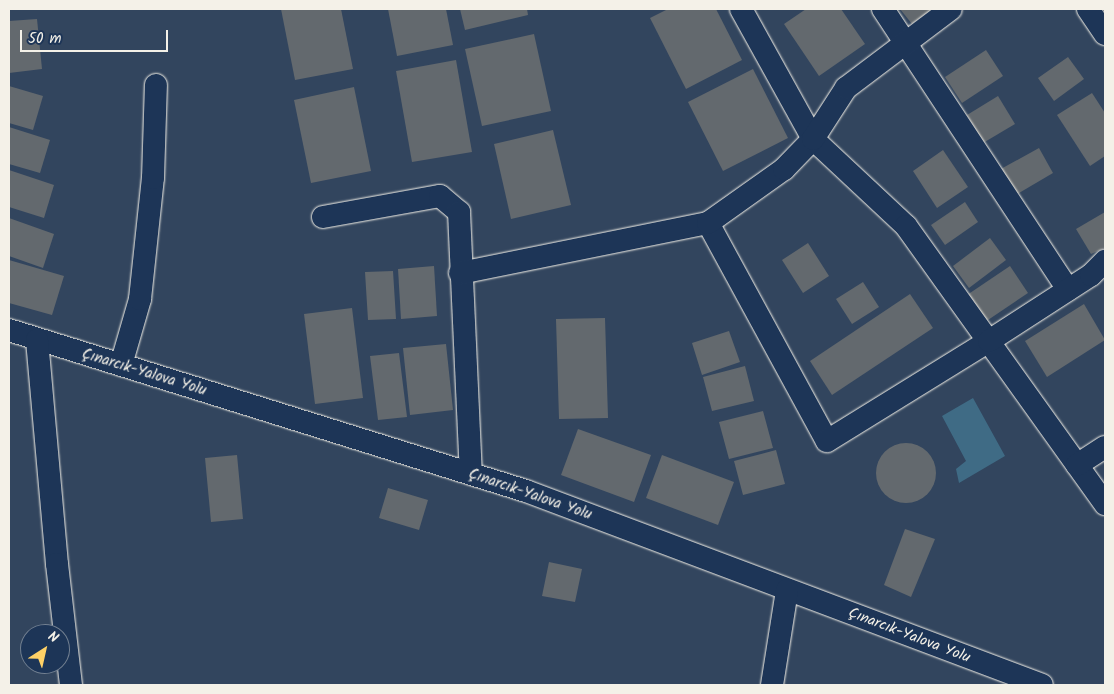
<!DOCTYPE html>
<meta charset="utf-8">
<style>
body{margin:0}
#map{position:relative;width:1114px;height:694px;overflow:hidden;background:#32455e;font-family:Kalam,sans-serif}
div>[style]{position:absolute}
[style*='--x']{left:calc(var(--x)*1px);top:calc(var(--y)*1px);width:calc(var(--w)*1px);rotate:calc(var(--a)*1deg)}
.water>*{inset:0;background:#3f6b85}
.building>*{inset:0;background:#63696e}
.round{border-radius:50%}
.roads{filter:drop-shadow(0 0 1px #f4f1e8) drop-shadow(0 0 1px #f4f1e8)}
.minor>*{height:22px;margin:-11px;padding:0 11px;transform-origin:11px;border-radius:11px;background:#1d3557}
span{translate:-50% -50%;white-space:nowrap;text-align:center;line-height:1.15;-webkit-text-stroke:4px #1d3557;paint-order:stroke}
.street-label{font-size:15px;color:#f4f1e8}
.frame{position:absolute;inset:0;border:10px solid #f4f1e8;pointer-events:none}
.north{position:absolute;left:20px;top:624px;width:50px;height:50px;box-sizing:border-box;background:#1d3557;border:1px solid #738091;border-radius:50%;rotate:35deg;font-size:14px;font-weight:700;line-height:20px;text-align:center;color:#f4f1e8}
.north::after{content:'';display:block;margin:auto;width:18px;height:22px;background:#ffd166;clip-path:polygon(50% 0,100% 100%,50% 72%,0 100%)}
.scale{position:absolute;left:20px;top:30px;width:148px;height:22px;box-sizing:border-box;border:2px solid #f4f1e8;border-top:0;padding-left:6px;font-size:15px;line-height:18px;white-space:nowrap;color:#f4f1e8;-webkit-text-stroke:4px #1d3557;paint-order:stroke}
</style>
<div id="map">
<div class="water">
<i style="clip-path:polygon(973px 398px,1005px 456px,959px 483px,956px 469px,966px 461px,942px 416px)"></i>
</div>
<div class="building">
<i style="clip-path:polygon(281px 9px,341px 9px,353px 69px,295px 80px)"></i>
<i style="clip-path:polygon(388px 9px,446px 9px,453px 45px,397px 56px)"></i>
<i style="clip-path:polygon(460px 9px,527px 9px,528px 15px,465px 30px)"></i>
<i style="clip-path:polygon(668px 9px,716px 9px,742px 60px,686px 89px,650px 18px)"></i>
<i style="clip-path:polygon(806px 9px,841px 9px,865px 44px,819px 76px,784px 24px)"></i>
<i style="clip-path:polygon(900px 9px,933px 9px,912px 24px)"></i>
<i style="clip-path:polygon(37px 19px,42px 69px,9px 73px,9px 21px)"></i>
<i style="clip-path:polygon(534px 34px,551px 111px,482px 126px,465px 49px)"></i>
<i style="clip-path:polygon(986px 50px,1003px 76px,962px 103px,945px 77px)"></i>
<i style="clip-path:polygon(1068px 57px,1084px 79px,1054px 101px,1038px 78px)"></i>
<i style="clip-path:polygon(456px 60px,472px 152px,412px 162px,396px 71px)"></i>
<i style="clip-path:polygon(753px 69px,788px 138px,723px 171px,688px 102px)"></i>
<i style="clip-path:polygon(9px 86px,43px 96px,33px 130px,9px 123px)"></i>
<i style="clip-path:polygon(354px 87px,371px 171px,311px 183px,294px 100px)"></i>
<i style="clip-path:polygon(1092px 93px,1105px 113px,1105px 156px,1090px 166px,1057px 115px)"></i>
<i style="clip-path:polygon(998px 96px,1015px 124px,983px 143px,967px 115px)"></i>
<i style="clip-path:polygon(9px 127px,50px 140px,40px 173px,9px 164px)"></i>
<i style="clip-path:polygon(553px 130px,571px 205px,511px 219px,494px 144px)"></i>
<i style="clip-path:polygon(1039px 148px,1053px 173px,1014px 196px,999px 170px)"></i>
<i style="clip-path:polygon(943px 150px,968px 187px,937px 208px,913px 171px)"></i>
<i style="clip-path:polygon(9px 170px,54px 185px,44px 218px,9px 207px)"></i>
<i style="clip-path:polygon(965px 202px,978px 222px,945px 245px,931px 225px)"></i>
<i style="clip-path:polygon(1105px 212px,1105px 248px,1091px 254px,1076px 229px)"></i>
<i style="clip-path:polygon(9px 218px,54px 234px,43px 268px,9px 256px)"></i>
<i style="clip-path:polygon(990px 238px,1006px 260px,969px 288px,953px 266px)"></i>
<i style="clip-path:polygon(808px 243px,829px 276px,803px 293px,782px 260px)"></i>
<i style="clip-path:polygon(9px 260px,64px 276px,52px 315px,9px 303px)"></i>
<i style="clip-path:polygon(434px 266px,437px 316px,401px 319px,398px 269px)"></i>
<i style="clip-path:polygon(1010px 266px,1028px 293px,985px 322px,967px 295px)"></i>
<i style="clip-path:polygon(393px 271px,396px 319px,368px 320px,365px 272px)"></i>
<i style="clip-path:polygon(863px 282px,879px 307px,852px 324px,836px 299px)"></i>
<i style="clip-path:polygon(910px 294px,933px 328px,832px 395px,810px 361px)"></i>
<i style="clip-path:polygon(1084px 304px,1105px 340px,1047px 377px,1025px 341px)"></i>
<i style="clip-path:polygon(352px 308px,363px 398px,315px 404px,304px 314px)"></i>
<i style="clip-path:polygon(605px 318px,608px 418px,559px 419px,556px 319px)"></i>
<i style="clip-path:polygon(729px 331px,740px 362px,702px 375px,692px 343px)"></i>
<i style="clip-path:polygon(446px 344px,453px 410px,410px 415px,403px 348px)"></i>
<i style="clip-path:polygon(399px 353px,407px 417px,378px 420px,370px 356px)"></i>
<i style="clip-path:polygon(745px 366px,754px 401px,712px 411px,703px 377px)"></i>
<i style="clip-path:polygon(763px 411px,773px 448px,729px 459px,719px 422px)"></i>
<i style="clip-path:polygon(578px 429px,651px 455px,634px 502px,561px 475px)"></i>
<i class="round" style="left:876px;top:443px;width:60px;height:60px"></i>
<i style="clip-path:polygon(776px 450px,785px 484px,743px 495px,734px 461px)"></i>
<i style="clip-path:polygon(237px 455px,243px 519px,211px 522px,205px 458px)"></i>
<i style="clip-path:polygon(662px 455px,734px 482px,718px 525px,646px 498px)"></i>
<i style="clip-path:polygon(388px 488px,428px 500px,419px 530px,379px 518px)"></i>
<i style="clip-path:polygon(905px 529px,935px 539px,911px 597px,884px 585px)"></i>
<i style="clip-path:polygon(549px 562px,582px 569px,575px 602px,542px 596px)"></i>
</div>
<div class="roads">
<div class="minor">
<i style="--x:741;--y:9;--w:149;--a:61"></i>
<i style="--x:813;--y:139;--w:127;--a:43.1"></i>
<i style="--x:906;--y:226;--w:342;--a:54.4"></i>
<i style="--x:883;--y:9;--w:336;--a:56.6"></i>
<i style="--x:1088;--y:9;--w:30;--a:56"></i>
<i style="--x:323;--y:217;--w:119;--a:-10.2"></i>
<i style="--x:440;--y:196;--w:25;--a:40"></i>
<i style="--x:459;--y:212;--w:262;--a:87.4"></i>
<i style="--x:708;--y:223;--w:248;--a:61.4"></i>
<i style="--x:827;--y:441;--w:190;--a:-31.7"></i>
<i style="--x:989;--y:341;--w:121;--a:-32.9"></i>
<i style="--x:1091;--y:275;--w:20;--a:-45"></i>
<i style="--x:460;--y:273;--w:253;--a:-11.4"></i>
<i style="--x:708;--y:223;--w:93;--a:-35.4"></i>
<i style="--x:784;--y:169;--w:42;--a:-46"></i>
<i style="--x:813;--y:139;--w:61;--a:-57.1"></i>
<i style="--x:846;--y:88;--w:131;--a:-37"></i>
<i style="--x:9;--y:330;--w:541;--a:17.3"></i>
<i style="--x:526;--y:491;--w:551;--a:20.6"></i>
<i style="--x:37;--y:340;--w:225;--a:84.9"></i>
<i style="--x:57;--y:564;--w:122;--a:83.4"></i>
<i style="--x:121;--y:365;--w:69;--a:-73.9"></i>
<i style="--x:140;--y:299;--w:122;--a:-83.9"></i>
<i style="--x:153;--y:178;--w:93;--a:-88.2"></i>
<i style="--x:1077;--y:465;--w:33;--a:-33"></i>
<i style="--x:772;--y:685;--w:96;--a:-81"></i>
</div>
</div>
<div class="street-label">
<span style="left:144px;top:373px;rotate:17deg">Çınarcık-Yalova Yolu</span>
<span style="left:530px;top:495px;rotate:19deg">Çınarcık-Yalova Yolu</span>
<span style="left:909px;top:636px;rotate:21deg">Çınarcık-Yalova Yolu</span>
</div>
<div class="frame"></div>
<div class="north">N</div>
<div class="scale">50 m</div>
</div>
